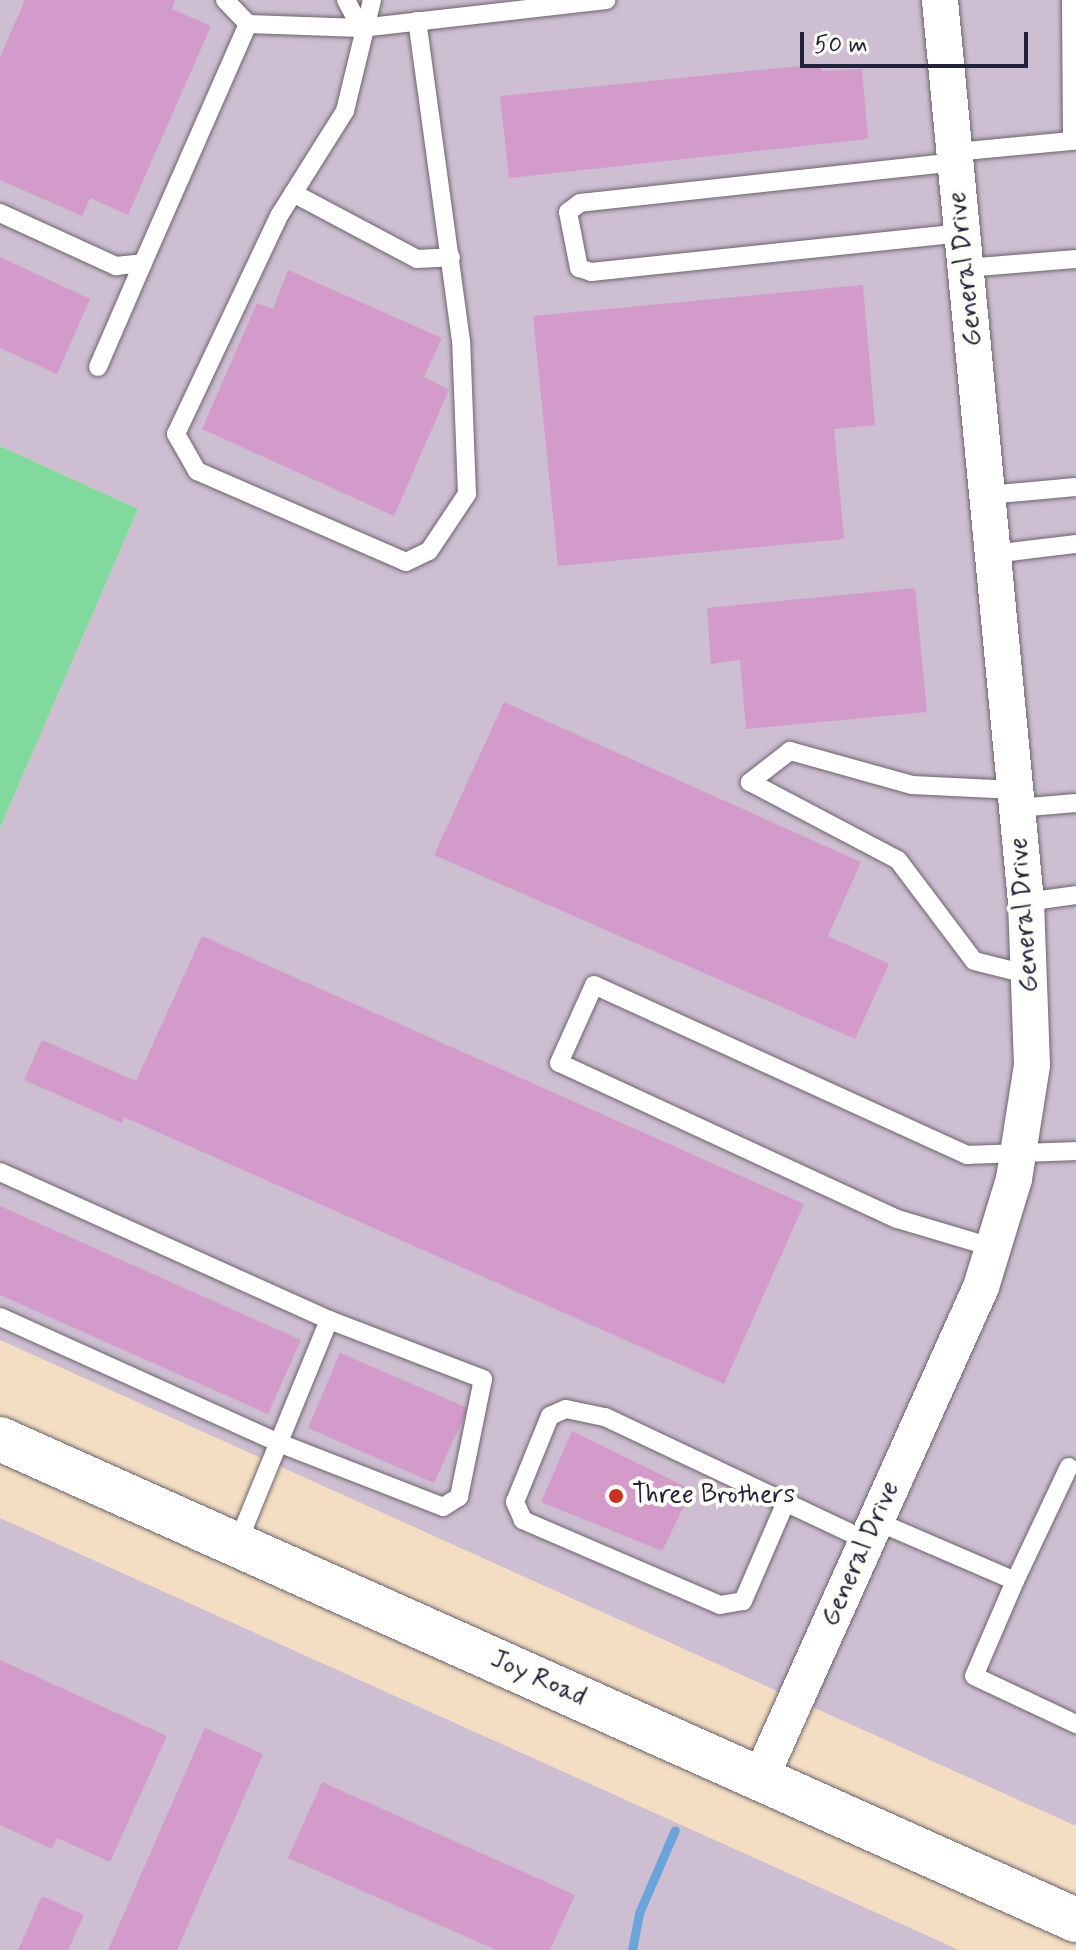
<!DOCTYPE html>
<style>
body{margin:0}
#map{position:relative;width:1076px;height:1950px;overflow:hidden;background:#f4dec3;font-family:Mynerve,sans-serif}
div>[style]{position:absolute}
[style*='--x']{left:calc(var(--x)*1px);top:calc(var(--y)*1px);width:calc(var(--w)*1px);rotate:calc(var(--a)*1deg)}
.industrial>*{inset:0;background:#cdbed2}
.green>*{inset:0;background:#82d99d}
.stream>*{height:9px;margin:-4.5px;padding:0 4.5px;transform-origin:4.5px;border-radius:4.5px;background:#6ba4da}
.building>*{inset:0;background:#d39bc9}
.roads{filter:drop-shadow(0 0 2px #6c646b) drop-shadow(0 0 2px #6c646b)}
.lane>*{height:18px;margin:-9px;padding:0 9px;transform-origin:9px;border-radius:9px;background:#fff}
.street>*{height:36px;margin:-18px;padding:0 18px;transform-origin:18px;border-radius:18px;background:#fff}
.secondary>*{height:44px;margin:-22px;padding:0 22px;transform-origin:22px;border-radius:22px;background:#fff}
.dots>*{width:22px;height:22px;translate:-50% -50%;box-sizing:border-box;border:4px solid #fdfcf7;border-radius:50%}
span{translate:-50% -50%;white-space:nowrap;text-align:center;line-height:1.15;-webkit-text-stroke:8px #fdfcf7;paint-order:stroke}
.street-label{font-size:26px;color:#22223b}
.poi-label{font-size:26px;color:#22223b}
.left{translate:0 -50%;text-align:left}
.scale{position:absolute;left:800px;top:32px;width:228px;height:36px;box-sizing:border-box;border:4px solid #22223b;border-top:0;padding-left:10px;font-size:24px;line-height:28px;white-space:nowrap;color:#22223b;-webkit-text-stroke:6px #fdfcf7;paint-order:stroke}
</style>
<div id="map">
<div class="industrial">
<i style="clip-path:polygon(0 0,1076px 0,1076px 1826px,0 1340px,0 828px,138px 509px,0 446px)"></i>
<i style="clip-path:polygon(0 1518px,959px 1950px,0 1950px)"></i>
</div>
<div class="green">
<i style="clip-path:polygon(0 446px,138px 509px,0 828px)"></i>
</div>
<div class="stream">
<i style="--x:632;--y:1950;--w:38;--a:-79"></i>
<i style="--x:639;--y:1913;--w:90;--a:-66.6"></i>
</div>
<div class="building">
<i style="clip-path:polygon(25px 0,175px 0,172px 9px,211px 26px,128px 215px,90px 198px,82px 216px,0 180px,0 57px)"></i>
<i style="clip-path:polygon(820px 64px,822px 71px,862px 69px,868px 139px,509px 178px,500px 96px)"></i>
<i style="clip-path:polygon(0 257px,90px 299px,57px 374px,0 348px)"></i>
<i style="clip-path:polygon(288px 270px,442px 338px,424px 377px,449px 390px,394px 516px,202px 429px,257px 303px,273px 309px)"></i>
<i style="clip-path:polygon(863px 285px,875px 425px,834px 429px,844px 539px,558px 566px,533px 316px)"></i>
<i style="clip-path:polygon(915px 588px,927px 712px,746px 729px,740px 660px,711px 664px,707px 608px)"></i>
<i style="clip-path:polygon(504px 702px,861px 862px,828px 936px,889px 964px,855px 1039px,434px 855px)"></i>
<i style="clip-path:polygon(202px 936px,804px 1204px,724px 1384px,124px 1117px,122px 1123px,24px 1080px,42px 1040px,136px 1081px)"></i>
<i style="clip-path:polygon(0 1206px,301px 1340px,268px 1414px,0 1295px)"></i>
<i style="clip-path:polygon(340px 1353px,468px 1408px,434px 1483px,308px 1428px)"></i>
<i style="clip-path:polygon(572px 1431px,692px 1490px,662px 1551px,541px 1502px)"></i>
<i style="clip-path:polygon(0 1660px,167px 1736px,110px 1862px,57px 1838px,52px 1849px,0 1825px)"></i>
<i style="clip-path:polygon(205px 1728px,263px 1754px,177px 1950px,108px 1950px)"></i>
<i style="clip-path:polygon(322px 1782px,575px 1895px,550px 1950px,496px 1950px,288px 1858px)"></i>
<i style="clip-path:polygon(42px 1896px,84px 1915px,68px 1950px,18px 1950px)"></i>
</div>
<div class="roads">
<div class="lane">
<i style="--x:225;--y:0;--w:33;--a:46"></i>
<i style="--x:248;--y:24;--w:113;--a:2"></i>
<i style="--x:361;--y:28;--w:247;--a:-6.5"></i>
<i style="--x:346;--y:0;--w:32;--a:62"></i>
<i style="--x:372;--y:0;--w:114;--a:103.7"></i>
<i style="--x:345;--y:111;--w:124;--a:122.2"></i>
<i style="--x:279;--y:216;--w:241;--a:115.3"></i>
<i style="--x:176;--y:434;--w:43;--a:60.4"></i>
<i style="--x:197;--y:471;--w:228;--a:23.5"></i>
<i style="--x:406;--y:562;--w:25;--a:-26"></i>
<i style="--x:429;--y:551;--w:69;--a:-56.3"></i>
<i style="--x:467;--y:494;--w:153;--a:-92.2"></i>
<i style="--x:461;--y:341;--w:323;--a:-97.8"></i>
<i style="--x:955;--y:152;--w:118;--a:-5.4"></i>
<i style="--x:1072;--y:141;--w:141;--a:-90.4"></i>
<i style="--x:956;--y:162;--w:378;--a:173.8"></i>
<i style="--x:580;--y:203;--w:15;--a:143"></i>
<i style="--x:568;--y:212;--w:57;--a:78.9"></i>
<i style="--x:579;--y:268;--w:13;--a:18"></i>
<i style="--x:591;--y:272;--w:373;--a:-6"></i>
<i style="--x:293;--y:193;--w:140;--a:28"></i>
<i style="--x:417;--y:259;--w:34;--a:-3"></i>
<i style="--x:0;--y:213;--w:128;--a:24.6"></i>
<i style="--x:116;--y:266;--w:27;--a:-6"></i>
<i style="--x:143;--y:263;--w:261;--a:-66.3"></i>
<i style="--x:966;--y:268;--w:110;--a:-4.7"></i>
<i style="--x:98;--y:367;--w:113;--a:-66.6"></i>
<i style="--x:988;--y:495;--w:88;--a:-5.2"></i>
<i style="--x:993;--y:554;--w:84;--a:-6.9"></i>
<i style="--x:1015;--y:790;--w:103;--a:-177.2"></i>
<i style="--x:912;--y:785;--w:127;--a:-164.4"></i>
<i style="--x:790;--y:751;--w:51;--a:142.2"></i>
<i style="--x:750;--y:782;--w:167;--a:27.8"></i>
<i style="--x:898;--y:860;--w:126;--a:53"></i>
<i style="--x:974;--y:961;--w:58;--a:14"></i>
<i style="--x:1017;--y:808;--w:59;--a:-4.8"></i>
<i style="--x:1026;--y:902;--w:50;--a:-8"></i>
<i style="--x:0;--y:1172;--w:361;--a:24.2"></i>
<i style="--x:329;--y:1320;--w:242;--a:112.3"></i>
<i style="--x:995;--y:1248;--w:102;--a:-163.5"></i>
<i style="--x:897;--y:1219;--w:372;--a:-155.2"></i>
<i style="--x:559;--y:1063;--w:85;--a:-65.8"></i>
<i style="--x:594;--y:985;--w:410;--a:24.5"></i>
<i style="--x:967;--y:1155;--w:109;--a:-2.1"></i>
<i style="--x:0;--y:1317;--w:306;--a:24.3"></i>
<i style="--x:279;--y:1443;--w:176;--a:21.3"></i>
<i style="--x:443;--y:1507;--w:19;--a:-32"></i>
<i style="--x:459;--y:1497;--w:120;--a:-78.5"></i>
<i style="--x:483;--y:1379;--w:165;--a:-159"></i>
<i style="--x:785;--y:1504;--w:106;--a:113.4"></i>
<i style="--x:743;--y:1601;--w:23;--a:170"></i>
<i style="--x:720;--y:1605;--w:215;--a:-156.7"></i>
<i style="--x:523;--y:1520;--w:20;--a:-114"></i>
<i style="--x:515;--y:1502;--w:93;--a:-67.9"></i>
<i style="--x:550;--y:1416;--w:17;--a:-24"></i>
<i style="--x:566;--y:1409;--w:40;--a:12"></i>
<i style="--x:605;--y:1417;--w:290;--a:25.3"></i>
<i style="--x:876;--y:1521;--w:151;--a:23.3"></i>
<i style="--x:1015;--y:1581;--w:126;--a:-64.7"></i>
<i style="--x:1015;--y:1581;--w:103;--a:113.3"></i>
<i style="--x:974;--y:1676;--w:113;--a:25.2"></i>
</div>
<div class="street">
<i style="--x:760;--y:1779;--w:539;--a:-65.81"></i>
<i style="--x:981;--y:1287;--w:113;--a:-73"></i>
<i style="--x:1014;--y:1179;--w:115;--a:-81"></i>
<i style="--x:1032;--y:1065;--w:163;--a:-92.1"></i>
<i style="--x:1026;--y:902;--w:906;--a:-95.45"></i>
</div>
<div class="secondary">
<i style="--x:0;--y:1439;--w:1179;--a:24.09"></i>
</div>
</div>
<div class="dots">
<i style="left:616px;top:1496px;background:#c8321e"></i>
</div>
<div class="street-label">
<span style="left:966px;top:269px;rotate:-96deg">General Drive</span>
<span style="left:1025px;top:915px;rotate:-94deg">General Drive</span>
<span style="left:861px;top:1554px;rotate:-66deg">General Drive</span>
<span style="left:538px;top:1679px;rotate:24deg">Joy Road</span>
</div>
<div class="poi-label">
<span class="left" style="left:632px;top:1496px">Three Brothers</span>
</div>
<div class="scale">50 m</div>
</div>
